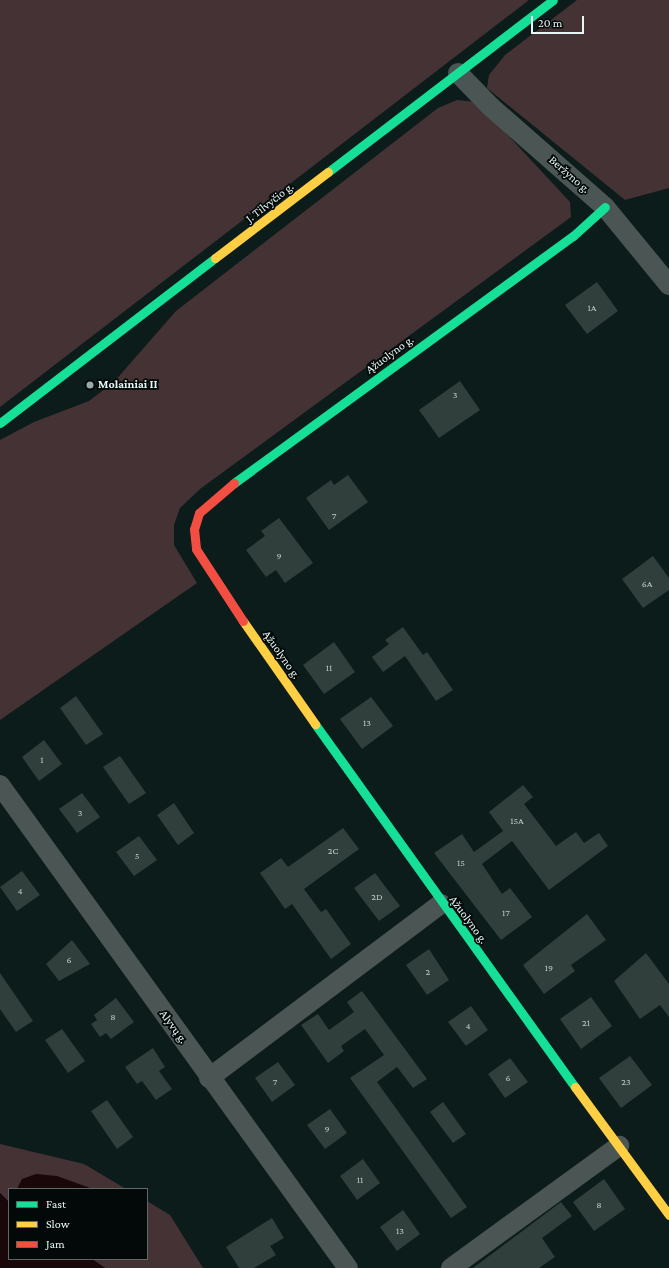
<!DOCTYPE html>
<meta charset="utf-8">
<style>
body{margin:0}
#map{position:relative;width:669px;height:1268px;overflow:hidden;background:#0c1c1a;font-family:"Crimson Pro",serif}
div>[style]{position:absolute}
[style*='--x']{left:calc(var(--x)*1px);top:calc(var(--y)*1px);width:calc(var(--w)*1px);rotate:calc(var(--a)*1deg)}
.green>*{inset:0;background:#453235}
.water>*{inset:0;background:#19070a}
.building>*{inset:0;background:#303e3c}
.street>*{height:20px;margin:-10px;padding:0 10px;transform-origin:10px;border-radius:10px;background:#4a5554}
.fast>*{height:9px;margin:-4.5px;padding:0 4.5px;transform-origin:4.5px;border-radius:4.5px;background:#16e098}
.slow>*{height:9px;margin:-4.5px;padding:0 4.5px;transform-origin:4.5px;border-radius:4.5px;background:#ffcf43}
.jam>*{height:9px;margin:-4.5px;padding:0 4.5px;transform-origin:4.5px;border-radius:4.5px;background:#f24e42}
.dots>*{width:11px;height:11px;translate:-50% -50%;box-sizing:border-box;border:2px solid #020908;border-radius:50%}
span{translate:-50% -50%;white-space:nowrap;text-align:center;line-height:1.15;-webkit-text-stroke:3.5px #020908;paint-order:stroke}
.number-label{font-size:10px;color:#bac9c7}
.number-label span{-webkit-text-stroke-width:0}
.street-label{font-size:12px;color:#e8f7f5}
.poi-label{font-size:12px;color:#e8f7f5;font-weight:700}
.left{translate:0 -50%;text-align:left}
.legend{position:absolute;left:8px;top:1188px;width:140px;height:72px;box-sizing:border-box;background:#020908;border:1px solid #5e6867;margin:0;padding:5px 7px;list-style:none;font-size:12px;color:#e8f7f5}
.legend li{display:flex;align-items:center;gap:8px;height:20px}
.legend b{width:20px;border:1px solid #5e6867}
.scale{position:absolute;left:531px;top:16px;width:53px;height:18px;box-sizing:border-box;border:2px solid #e8f7f5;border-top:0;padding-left:5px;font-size:12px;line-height:14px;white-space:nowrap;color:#e8f7f5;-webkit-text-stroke:3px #020908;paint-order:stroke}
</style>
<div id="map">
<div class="green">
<i style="clip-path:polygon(0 0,529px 0,0 407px)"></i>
<i style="clip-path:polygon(577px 0,669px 0,669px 188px,625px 200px,487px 88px,489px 75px,505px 55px)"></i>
<i style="clip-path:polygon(457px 100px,477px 102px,570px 202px,571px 217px,200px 489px,180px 508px,174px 525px,174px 545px,197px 583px,0 720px,0 440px,34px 422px,89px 401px,114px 382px,176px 311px,438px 108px)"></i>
<i style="clip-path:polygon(0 1144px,84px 1164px,126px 1189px,9px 1189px,9px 1202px,0 1193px)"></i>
<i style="clip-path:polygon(147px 1201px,170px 1215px,203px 1268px,105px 1268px,92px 1259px,147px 1259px)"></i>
</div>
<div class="water">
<i style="clip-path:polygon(36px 1174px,57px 1176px,93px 1189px,17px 1189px,22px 1179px)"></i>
<i style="clip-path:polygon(0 1193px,9px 1202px,9px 1259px,92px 1259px,105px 1268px,0 1268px)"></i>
</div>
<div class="building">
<i style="clip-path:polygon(597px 282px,618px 311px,587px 334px,565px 305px)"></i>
<i style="clip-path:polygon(460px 381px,480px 410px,439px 438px,419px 410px)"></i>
<i style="clip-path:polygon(348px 475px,368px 502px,329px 530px,306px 498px,331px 480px,334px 485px)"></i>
<i style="clip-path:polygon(279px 518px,313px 563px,285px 583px,276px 570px,266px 577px,246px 550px,265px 536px,261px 531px)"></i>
<i style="clip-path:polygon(653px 556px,669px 578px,669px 590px,643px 608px,622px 579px)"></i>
<i style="clip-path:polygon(403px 627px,423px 655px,427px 652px,453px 690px,436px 701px,405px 656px,383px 672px,372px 657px,389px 644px,385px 640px)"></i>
<i style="clip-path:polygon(334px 642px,355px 672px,324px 694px,303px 665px)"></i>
<i style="clip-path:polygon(76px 696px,103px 734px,86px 745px,60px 708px)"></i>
<i style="clip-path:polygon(371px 697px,393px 726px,362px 749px,340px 719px)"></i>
<i style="clip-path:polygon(44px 740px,62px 764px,39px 781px,22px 757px)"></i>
<i style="clip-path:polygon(120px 756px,146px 793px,129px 804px,103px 767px)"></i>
<i style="clip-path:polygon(523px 785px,533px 797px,524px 804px,556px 846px,576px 832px,584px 843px,599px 833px,608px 846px,549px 890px,512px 841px,482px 864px,502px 894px,510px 888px,532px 917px,501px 940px,434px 853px,462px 834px,474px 852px,503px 831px,489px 812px)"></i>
<i style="clip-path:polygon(82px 793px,100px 817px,77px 833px,59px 809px)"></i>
<i style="clip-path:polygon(174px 803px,194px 833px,178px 845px,157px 815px)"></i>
<i style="clip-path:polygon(343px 828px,359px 849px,304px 889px,321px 912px,326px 909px,351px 944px,331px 959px,292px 904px,285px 909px,260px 873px,281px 858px,288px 867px)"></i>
<i style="clip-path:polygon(139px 836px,157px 860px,134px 876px,116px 852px)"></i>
<i style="clip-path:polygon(22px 871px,40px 895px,17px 911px,0 887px)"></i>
<i style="clip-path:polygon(375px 873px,400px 906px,379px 921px,354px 888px)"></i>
<i style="clip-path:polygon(587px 914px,606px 940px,571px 965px,575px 971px,544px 994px,523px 965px)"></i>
<i style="clip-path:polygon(72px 940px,90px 964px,59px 981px,46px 964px)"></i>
<i style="clip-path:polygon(429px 949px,449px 980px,427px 995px,406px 965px)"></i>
<i style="clip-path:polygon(646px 953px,669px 984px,669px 1017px,660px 1005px,640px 1019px,614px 981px)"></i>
<i style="clip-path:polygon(0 973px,33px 1021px,16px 1032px,0 1009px)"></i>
<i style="clip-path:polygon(362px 991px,427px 1079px,413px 1088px,397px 1067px,377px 1082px,467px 1207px,451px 1218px,350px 1078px,384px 1055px,365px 1029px,341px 1046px,344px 1051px,328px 1063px,301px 1025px,318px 1014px,329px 1030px,354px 1012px,347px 1002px)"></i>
<i style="clip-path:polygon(591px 997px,612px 1026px,581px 1049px,560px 1019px)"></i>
<i style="clip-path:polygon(116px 998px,134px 1022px,111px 1039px,106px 1033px,100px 1037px,91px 1024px,97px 1020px,94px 1015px)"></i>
<i style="clip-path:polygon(471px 1006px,488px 1030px,466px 1046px,448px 1022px)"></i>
<i style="clip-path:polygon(62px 1029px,85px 1061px,68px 1073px,45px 1040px)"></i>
<i style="clip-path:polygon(153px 1048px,165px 1067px,159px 1071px,172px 1089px,156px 1100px,142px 1081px,137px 1084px,125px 1067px)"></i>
<i style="clip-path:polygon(630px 1056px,652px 1085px,621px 1108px,599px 1078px)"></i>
<i style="clip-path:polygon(510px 1058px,528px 1082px,505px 1098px,488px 1074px)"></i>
<i style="clip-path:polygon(278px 1062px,295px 1085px,272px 1102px,255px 1078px)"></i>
<i style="clip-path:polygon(107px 1100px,133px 1137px,117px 1149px,91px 1111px)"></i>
<i style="clip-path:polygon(443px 1102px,466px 1134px,453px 1143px,430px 1112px)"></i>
<i style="clip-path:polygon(330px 1109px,347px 1133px,325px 1149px,307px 1125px)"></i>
<i style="clip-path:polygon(363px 1159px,380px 1183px,357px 1200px,340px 1176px)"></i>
<i style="clip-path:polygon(604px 1179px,625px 1209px,594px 1231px,573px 1202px)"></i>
<i style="clip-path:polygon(561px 1202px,572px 1216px,542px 1238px,555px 1257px,539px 1268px,473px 1268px)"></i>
<i style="clip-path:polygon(403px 1210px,420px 1234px,397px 1251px,380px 1227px)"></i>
<i style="clip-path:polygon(272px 1218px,284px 1238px,270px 1246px,276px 1255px,254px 1268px,239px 1268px,226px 1247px)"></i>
</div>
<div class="street">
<i style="--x:458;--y:73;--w:47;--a:45.9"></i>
<i style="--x:491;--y:107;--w:152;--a:41.3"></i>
<i style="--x:605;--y:207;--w:101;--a:50.6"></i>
<i style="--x:0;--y:785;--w:595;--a:54.23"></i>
<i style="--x:209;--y:1078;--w:290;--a:-36.9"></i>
<i style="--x:451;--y:1268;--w:208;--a:-36"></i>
</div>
<div class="fast">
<i style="--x:328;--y:172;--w:283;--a:-37.4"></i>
<i style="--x:0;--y:423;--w:271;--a:-37.5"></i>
<i style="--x:234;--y:483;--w:419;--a:-36.1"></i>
<i style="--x:573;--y:236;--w:43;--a:-42.2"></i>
<i style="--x:315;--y:724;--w:447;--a:54.4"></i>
</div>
<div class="slow">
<i style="--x:215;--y:258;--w:142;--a:-37.3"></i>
<i style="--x:243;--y:621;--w:126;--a:55"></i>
<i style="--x:575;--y:1087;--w:159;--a:53.7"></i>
</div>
<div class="jam">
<i style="--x:234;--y:483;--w:46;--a:139.4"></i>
<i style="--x:199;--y:513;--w:17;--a:107"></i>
<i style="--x:194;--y:529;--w:20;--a:84"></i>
<i style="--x:196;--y:549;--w:86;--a:56.9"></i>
</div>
<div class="dots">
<i style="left:90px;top:385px;background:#9baaa8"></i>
</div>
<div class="number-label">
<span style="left:592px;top:308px">1A</span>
<span style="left:455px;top:395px">3</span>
<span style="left:334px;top:516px">7</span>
<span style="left:279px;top:556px">9</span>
<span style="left:647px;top:584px">6A</span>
<span style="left:329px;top:668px">11</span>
<span style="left:367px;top:723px">13</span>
<span style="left:42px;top:760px">1</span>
<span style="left:80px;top:813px">3</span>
<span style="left:517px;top:821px">15A</span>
<span style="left:333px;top:851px">2C</span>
<span style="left:137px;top:856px">5</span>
<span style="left:461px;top:863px">15</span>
<span style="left:20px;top:891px">4</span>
<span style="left:377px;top:897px">2D</span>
<span style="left:506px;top:913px">17</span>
<span style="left:69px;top:960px">6</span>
<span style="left:549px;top:968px">19</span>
<span style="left:428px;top:972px">2</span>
<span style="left:113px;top:1017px">8</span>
<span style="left:586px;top:1023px">21</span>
<span style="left:468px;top:1026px">4</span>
<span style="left:508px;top:1078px">6</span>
<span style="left:275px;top:1082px">7</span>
<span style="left:626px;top:1082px">23</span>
<span style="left:327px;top:1129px">9</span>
<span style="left:360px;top:1180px">11</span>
<span style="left:599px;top:1205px">8</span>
<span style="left:400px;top:1231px">13</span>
</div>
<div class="street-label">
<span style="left:569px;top:175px;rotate:41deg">Beržyno g.</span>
<span style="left:270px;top:203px;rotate:-38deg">J. Tilvyčio g.</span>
<span style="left:390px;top:355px;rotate:-36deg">Ąžuolyno g.</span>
<span style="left:281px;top:655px;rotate:55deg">Ąžuolyno g.</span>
<span style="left:468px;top:920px;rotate:54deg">Ąžuolyno g.</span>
<span style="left:173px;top:1027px;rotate:54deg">Alyvų g.</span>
</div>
<div class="poi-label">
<span class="left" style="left:98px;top:385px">Molainiai II</span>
</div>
<ul class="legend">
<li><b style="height:5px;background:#16e098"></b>Fast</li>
<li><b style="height:5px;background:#ffcf43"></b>Slow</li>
<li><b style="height:5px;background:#f24e42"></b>Jam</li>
</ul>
<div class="scale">20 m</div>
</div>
